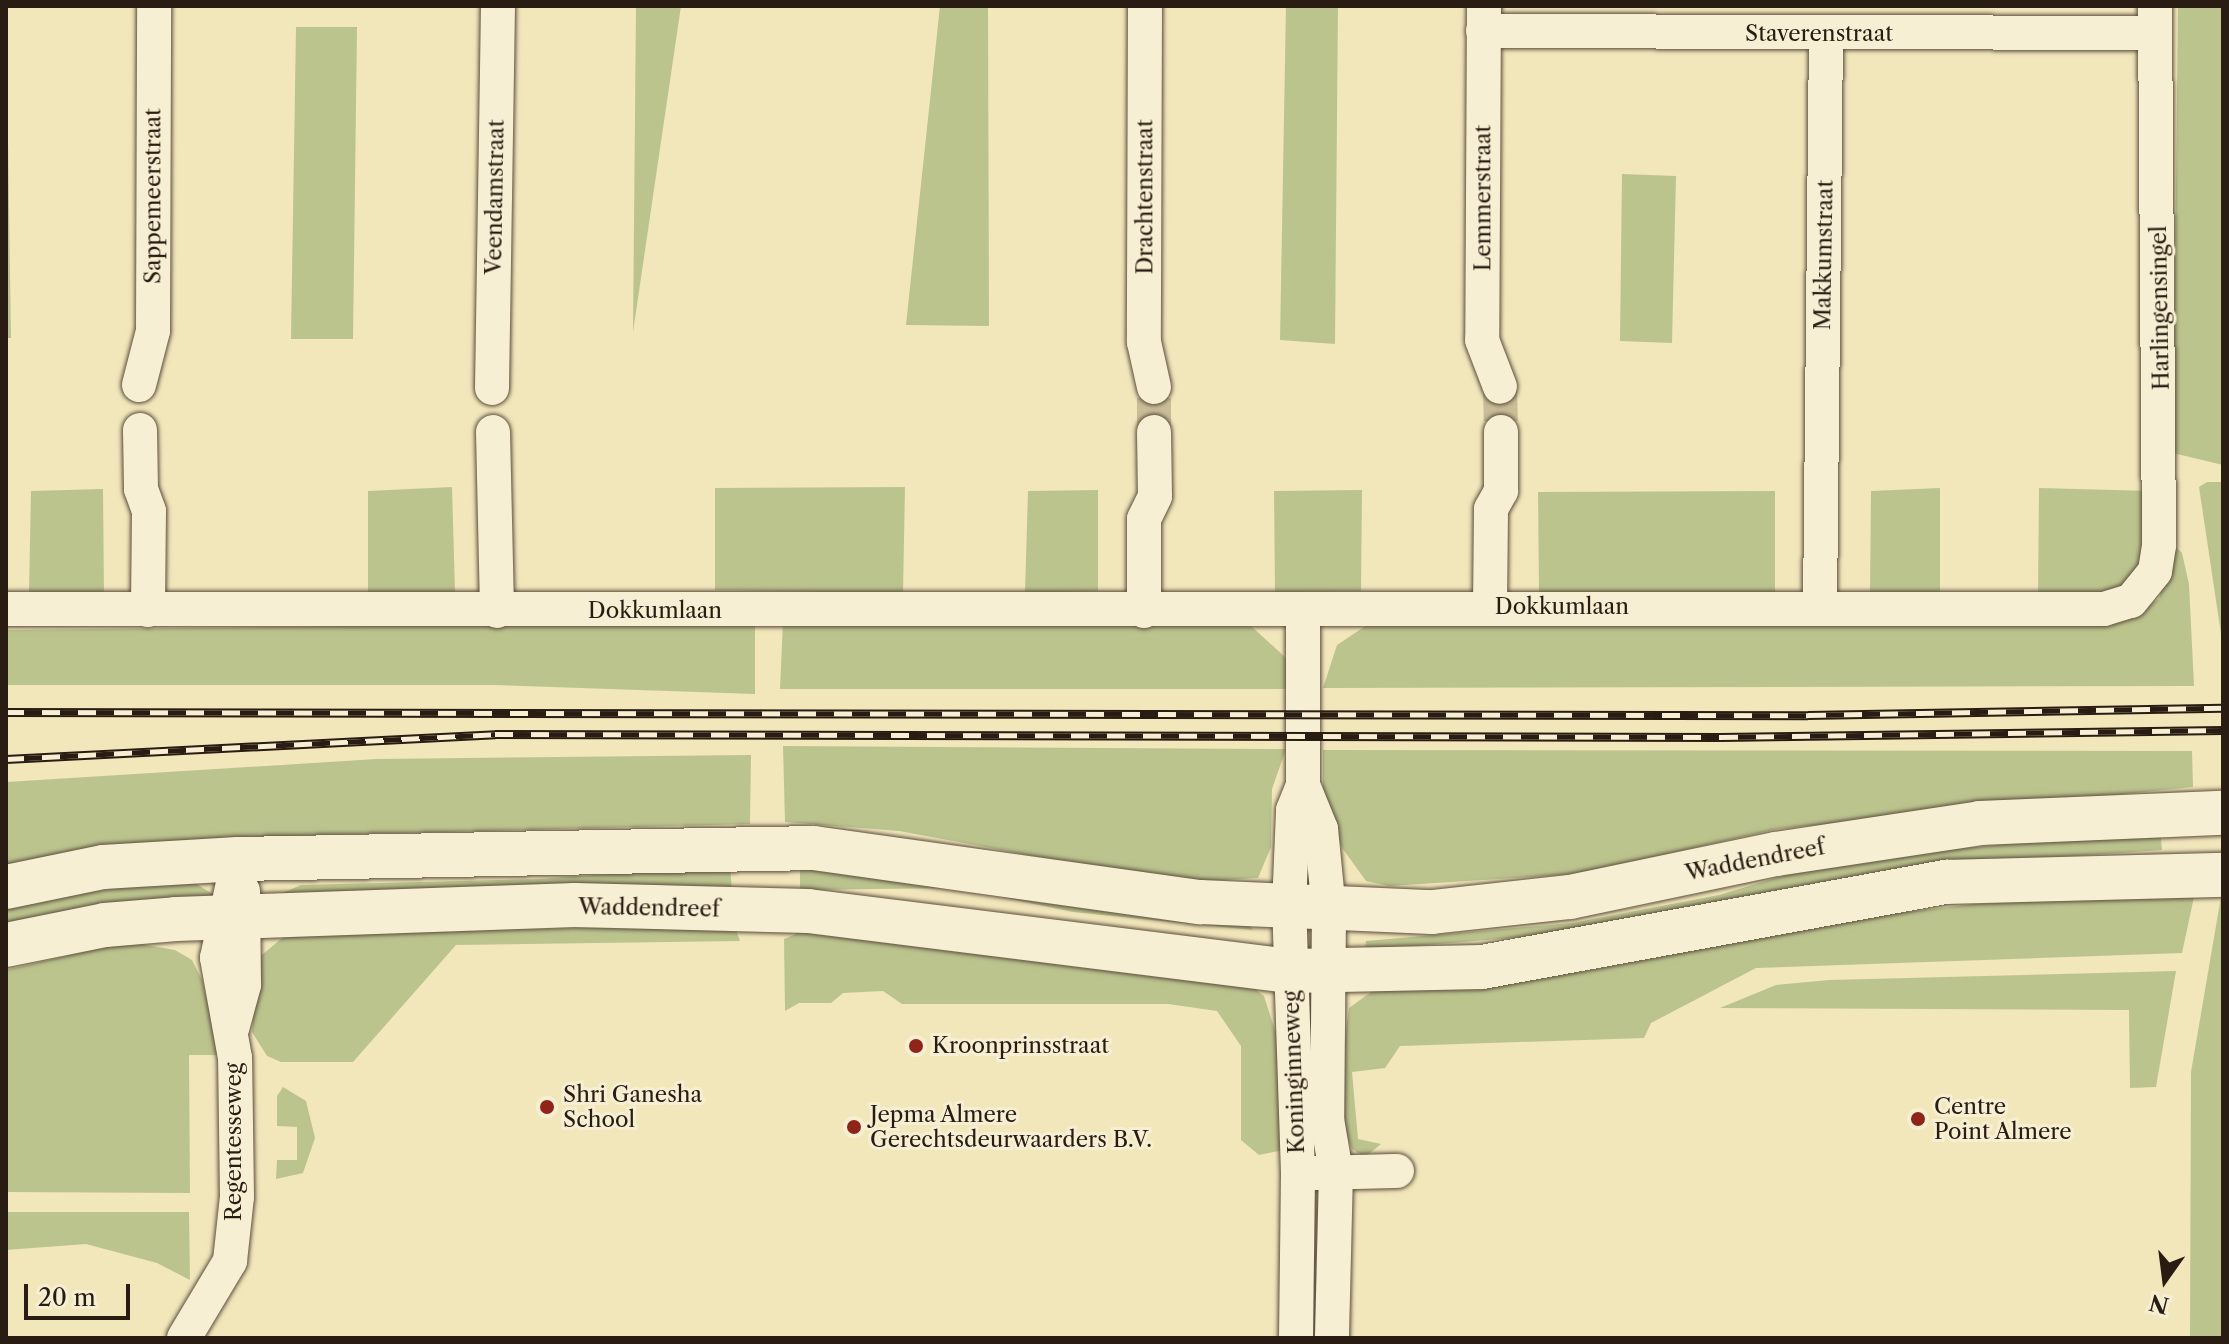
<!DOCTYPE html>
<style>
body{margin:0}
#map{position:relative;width:2229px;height:1344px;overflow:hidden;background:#f2e6bb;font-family:"Libre Caslon Text",serif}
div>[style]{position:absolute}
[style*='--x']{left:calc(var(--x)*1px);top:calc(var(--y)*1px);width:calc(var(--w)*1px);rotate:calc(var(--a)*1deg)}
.green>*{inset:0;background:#bcc48e}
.minor-tunnel>*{height:34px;margin-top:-17px;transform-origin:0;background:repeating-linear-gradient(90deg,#cabe99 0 34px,transparent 0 51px)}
.roads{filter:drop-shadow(0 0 2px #5b4e3c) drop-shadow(0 0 2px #5b4e3c)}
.minor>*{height:34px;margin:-17px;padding:0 17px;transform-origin:17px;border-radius:17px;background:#f7efd3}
.secondary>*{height:44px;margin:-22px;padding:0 22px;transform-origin:22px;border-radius:22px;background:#f7efd3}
.rail>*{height:9px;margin-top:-4.5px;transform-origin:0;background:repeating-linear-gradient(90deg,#f7efd3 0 18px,#291c12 0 36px);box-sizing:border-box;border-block:2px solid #291c12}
.dots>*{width:22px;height:22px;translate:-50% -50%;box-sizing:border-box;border:4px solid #f7efd3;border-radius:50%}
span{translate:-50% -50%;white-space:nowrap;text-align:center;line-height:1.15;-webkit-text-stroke:6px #f7efd3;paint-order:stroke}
.street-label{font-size:22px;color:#291c12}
.poi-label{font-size:22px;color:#291c12}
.left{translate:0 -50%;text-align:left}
.frame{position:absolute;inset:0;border:8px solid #291c12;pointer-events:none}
.north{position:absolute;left:2125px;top:1240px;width:80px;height:80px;-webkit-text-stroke:6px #f7efd3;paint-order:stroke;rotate:194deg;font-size:22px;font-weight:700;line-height:32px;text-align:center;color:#291c12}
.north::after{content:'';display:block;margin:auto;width:28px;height:36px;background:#291c12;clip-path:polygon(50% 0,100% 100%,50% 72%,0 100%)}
.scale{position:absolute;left:24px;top:1284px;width:106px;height:36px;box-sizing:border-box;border:4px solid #291c12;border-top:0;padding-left:10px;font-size:24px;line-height:28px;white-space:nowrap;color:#291c12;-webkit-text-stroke:6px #f7efd3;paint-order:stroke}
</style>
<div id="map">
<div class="green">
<i style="clip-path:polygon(6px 6px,11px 338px,6px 338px)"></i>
<i style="clip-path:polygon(636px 6px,681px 6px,633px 332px)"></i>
<i style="clip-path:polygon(940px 6px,988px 6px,989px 326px,906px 325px)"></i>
<i style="clip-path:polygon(1286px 6px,1338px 6px,1335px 344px,1280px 340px)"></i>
<i style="clip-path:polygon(2178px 6px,2223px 6px,2223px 465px,2173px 453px)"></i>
<i style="clip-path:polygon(296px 27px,357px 27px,353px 339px,291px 339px)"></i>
<i style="clip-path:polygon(1622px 174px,1676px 176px,1672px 343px,1620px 341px)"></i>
<i style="clip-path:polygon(2207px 482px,2223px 482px,2223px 647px,2199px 487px)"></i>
<i style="clip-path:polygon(452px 487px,455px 592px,368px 592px,368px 491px)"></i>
<i style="clip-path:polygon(905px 487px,903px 593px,715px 590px,715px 488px)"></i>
<i style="clip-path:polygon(1940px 488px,1940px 598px,1870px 595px,1871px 491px)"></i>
<i style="clip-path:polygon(2039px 488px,2152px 491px,2147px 563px,2112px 596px,2038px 598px)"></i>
<i style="clip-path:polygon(103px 489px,104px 594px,29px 594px,31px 491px)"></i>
<i style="clip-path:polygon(1098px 490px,1098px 591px,1025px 593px,1028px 491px)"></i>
<i style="clip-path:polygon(1362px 490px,1361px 591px,1275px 592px,1274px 491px)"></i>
<i style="clip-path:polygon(1775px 491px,1775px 596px,1539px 593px,1538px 492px)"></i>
<i style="clip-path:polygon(2175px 546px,2182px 553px,2189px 584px,2194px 686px,1323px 688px,1337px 645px,1367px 625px,1863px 625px,2138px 613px,2159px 599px)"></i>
<i style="clip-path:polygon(783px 621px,1250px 625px,1286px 658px,1290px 689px,780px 689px)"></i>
<i style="clip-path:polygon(755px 622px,755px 694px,493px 685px,6px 685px,6px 630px)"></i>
<i style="clip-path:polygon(783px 746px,1286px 749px,1272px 789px,1271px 847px,1258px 878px,1203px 881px,1109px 870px,899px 831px,785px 822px)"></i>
<i style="clip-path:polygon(1323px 750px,2192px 751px,2193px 787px,1777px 829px,1578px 874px,1389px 886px,1366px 881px,1343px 849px,1323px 805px)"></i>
<i style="clip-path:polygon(751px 755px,750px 824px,241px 837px,6px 867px,6px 782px,377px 759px)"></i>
<i style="clip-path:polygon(2160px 829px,2162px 850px,1946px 865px,1583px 932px,1365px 950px,1366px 941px,1572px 923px,1719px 895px,1833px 861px)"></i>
<i style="clip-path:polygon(730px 865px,732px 892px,271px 898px,301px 885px,540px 879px)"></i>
<i style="clip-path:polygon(800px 865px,1246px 920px,1253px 930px,1073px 912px,957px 888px,800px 890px)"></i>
<i style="clip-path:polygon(187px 878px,219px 898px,6px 929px,6px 909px,37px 900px)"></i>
<i style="clip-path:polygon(2223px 885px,2223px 1338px,2190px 1338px,2191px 1072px)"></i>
<i style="clip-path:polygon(2135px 896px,2194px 897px,2182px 953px,1756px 968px,1651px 1023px,1644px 1038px,1400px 1046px,1385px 1068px,1352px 1072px,1358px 1139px,1381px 1144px,1365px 1157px,1352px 1149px,1345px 1130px,1341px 1066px,1349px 1008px,1378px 987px,1446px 987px,1586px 971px,1847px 919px,1975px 904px)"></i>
<i style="clip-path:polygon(796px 924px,1247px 983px,1264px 996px,1280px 1046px,1283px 1150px,1259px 1155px,1241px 1140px,1241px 1046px,1217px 1011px,1168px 1004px,902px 1004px,883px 991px,843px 993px,831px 1003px,799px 1003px,785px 1011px,784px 939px,796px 934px)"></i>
<i style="clip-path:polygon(734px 925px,740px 941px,456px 945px,353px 1062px,281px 1062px,267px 1056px,252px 1032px,257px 959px,287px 934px)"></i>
<i style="clip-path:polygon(128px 942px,175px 950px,192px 960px,202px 980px,220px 1055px,189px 1055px,190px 1193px,6px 1192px,6px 970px)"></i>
<i style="clip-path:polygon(2176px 971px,2156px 1087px,2130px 1088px,2129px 1010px,1720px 1008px,1776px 985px,1829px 980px)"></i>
<i style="clip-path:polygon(283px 1087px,306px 1101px,315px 1138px,303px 1173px,276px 1179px,277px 1160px,297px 1160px,297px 1127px,277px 1126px,277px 1096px)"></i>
<i style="clip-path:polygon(6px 1212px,189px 1212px,190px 1280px,157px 1263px,86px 1244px,6px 1250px)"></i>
</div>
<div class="minor-tunnel">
<i style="--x:1500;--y:387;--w:45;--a:88.7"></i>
<i style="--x:1154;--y:432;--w:45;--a:-90"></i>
</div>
<div class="roads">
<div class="minor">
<i style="--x:1145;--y:6;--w:336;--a:90.2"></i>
<i style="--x:1144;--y:342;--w:46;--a:77.5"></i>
<i style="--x:1484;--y:6;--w:334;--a:90.3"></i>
<i style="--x:1482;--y:340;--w:50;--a:69"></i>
<i style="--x:1483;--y:31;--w:672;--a:0.17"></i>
<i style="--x:139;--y:385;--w:56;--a:-75.5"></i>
<i style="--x:153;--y:331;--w:325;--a:-89.8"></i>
<i style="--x:492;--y:388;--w:382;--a:-89.1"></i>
<i style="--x:140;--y:430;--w:59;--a:89"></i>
<i style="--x:141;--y:489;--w:23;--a:70"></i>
<i style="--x:149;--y:511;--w:99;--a:90.6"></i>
<i style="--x:493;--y:432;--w:179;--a:88.7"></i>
<i style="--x:1490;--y:607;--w:98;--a:-89.4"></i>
<i style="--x:1491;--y:509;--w:21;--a:-61"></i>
<i style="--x:1501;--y:491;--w:59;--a:-90"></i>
<i style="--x:1820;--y:607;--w:572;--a:-89.4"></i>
<i style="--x:6;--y:609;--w:2098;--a:0"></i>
<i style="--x:2104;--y:609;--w:28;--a:-17"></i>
<i style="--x:2131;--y:601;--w:38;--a:-51"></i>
<i style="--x:2155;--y:571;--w:26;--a:-81"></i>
<i style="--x:2159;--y:545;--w:539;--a:-90.43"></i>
<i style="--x:1144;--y:611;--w:92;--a:-90"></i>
<i style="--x:1144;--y:519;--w:25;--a:-64"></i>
<i style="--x:1155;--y:496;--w:64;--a:-90.9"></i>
<i style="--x:1303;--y:785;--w:48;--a:67.8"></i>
<i style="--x:1321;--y:829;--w:81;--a:84.4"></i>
<i style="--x:1329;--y:910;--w:209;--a:90.5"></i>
<i style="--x:1327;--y:1119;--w:54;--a:80.4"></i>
<i style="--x:1336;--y:1172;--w:166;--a:91.4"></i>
<i style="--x:232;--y:1029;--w:46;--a:-74.7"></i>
<i style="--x:244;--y:985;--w:94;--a:-90.6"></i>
<i style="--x:1314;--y:1173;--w:83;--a:-1.4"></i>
<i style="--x:184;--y:1338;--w:90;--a:-59.1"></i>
<i style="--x:230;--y:1261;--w:64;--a:-83.8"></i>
<i style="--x:237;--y:1197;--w:139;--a:-90.8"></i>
<i style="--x:235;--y:1058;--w:102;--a:-100.2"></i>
<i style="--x:217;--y:958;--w:101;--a:-78"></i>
<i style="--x:1296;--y:1338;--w:165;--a:-89.3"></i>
<i style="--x:1298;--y:1173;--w:266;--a:-91.9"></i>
<i style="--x:1289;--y:907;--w:97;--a:-87.6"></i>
<i style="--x:1293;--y:810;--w:27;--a:-68"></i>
<i style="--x:1303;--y:785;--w:172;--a:-90"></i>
</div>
<div class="secondary">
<i style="--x:6;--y:887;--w:99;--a:-11.7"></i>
<i style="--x:103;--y:867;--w:135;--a:-3.4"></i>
<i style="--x:238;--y:859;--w:576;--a:-1.09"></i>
<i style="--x:814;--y:848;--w:390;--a:8"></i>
<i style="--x:1200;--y:902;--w:232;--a:2.5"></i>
<i style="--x:1432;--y:912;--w:139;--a:-6.2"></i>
<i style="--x:1570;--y:897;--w:210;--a:-11.8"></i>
<i style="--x:1776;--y:854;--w:206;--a:-8.6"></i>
<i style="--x:1980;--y:823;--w:243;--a:-2.4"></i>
<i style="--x:6;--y:945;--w:101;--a:-11.4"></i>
<i style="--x:105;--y:925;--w:71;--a:-4.8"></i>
<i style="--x:176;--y:919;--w:399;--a:-2"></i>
<i style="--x:575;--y:905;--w:233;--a:1.5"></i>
<i style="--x:808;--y:911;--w:486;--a:7.1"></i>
<i style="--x:1290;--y:971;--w:192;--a:-1.2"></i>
<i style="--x:1482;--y:967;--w:473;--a:-10.4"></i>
<i style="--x:1947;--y:882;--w:276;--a:-1.5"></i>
</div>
</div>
<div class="rail">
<i style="--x:6;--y:712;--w:1802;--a:0.1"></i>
<i style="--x:1808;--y:715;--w:415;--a:-1"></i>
<i style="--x:6;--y:759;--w:490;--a:-2.9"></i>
<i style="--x:495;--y:734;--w:1225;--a:0.14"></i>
<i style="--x:1720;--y:737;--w:503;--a:-0.8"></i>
</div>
<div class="dots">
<i style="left:916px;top:1046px;background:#8f2418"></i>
<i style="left:547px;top:1107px;background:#8f2418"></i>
<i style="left:1918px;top:1119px;background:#8f2418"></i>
<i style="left:854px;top:1127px;background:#8f2418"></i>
</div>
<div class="street-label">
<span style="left:1819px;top:34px">Staverenstraat</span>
<span style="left:153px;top:196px;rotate:-90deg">Sappemeerstraat</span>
<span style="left:495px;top:197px;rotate:-89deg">Veendamstraat</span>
<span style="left:1145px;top:197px;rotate:-90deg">Drachtenstraat</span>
<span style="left:1483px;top:198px;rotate:-90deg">Lemmerstraat</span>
<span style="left:1824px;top:255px;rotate:-89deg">Makkumstraat</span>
<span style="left:2160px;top:308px;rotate:-91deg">Harlingensingel</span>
<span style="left:1562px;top:607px">Dokkumlaan</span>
<span style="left:655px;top:611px">Dokkumlaan</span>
<span style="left:1755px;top:860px;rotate:-11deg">Waddendreef</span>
<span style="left:649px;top:908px;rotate:1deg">Waddendreef</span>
<span style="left:1294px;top:1072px;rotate:-92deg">Koninginneweg</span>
<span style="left:234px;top:1142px;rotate:-90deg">Regentesseweg</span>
</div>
<div class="poi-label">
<span class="left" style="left:932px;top:1046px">Kroonprinsstraat</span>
<span class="left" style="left:563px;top:1107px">Shri Ganesha<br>School</span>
<span class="left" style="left:1934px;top:1119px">Centre<br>Point Almere</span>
<span class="left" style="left:870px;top:1127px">Jepma Almere<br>Gerechtsdeurwaarders B.V.</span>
</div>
<div class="frame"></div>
<div class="north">N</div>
<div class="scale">20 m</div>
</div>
